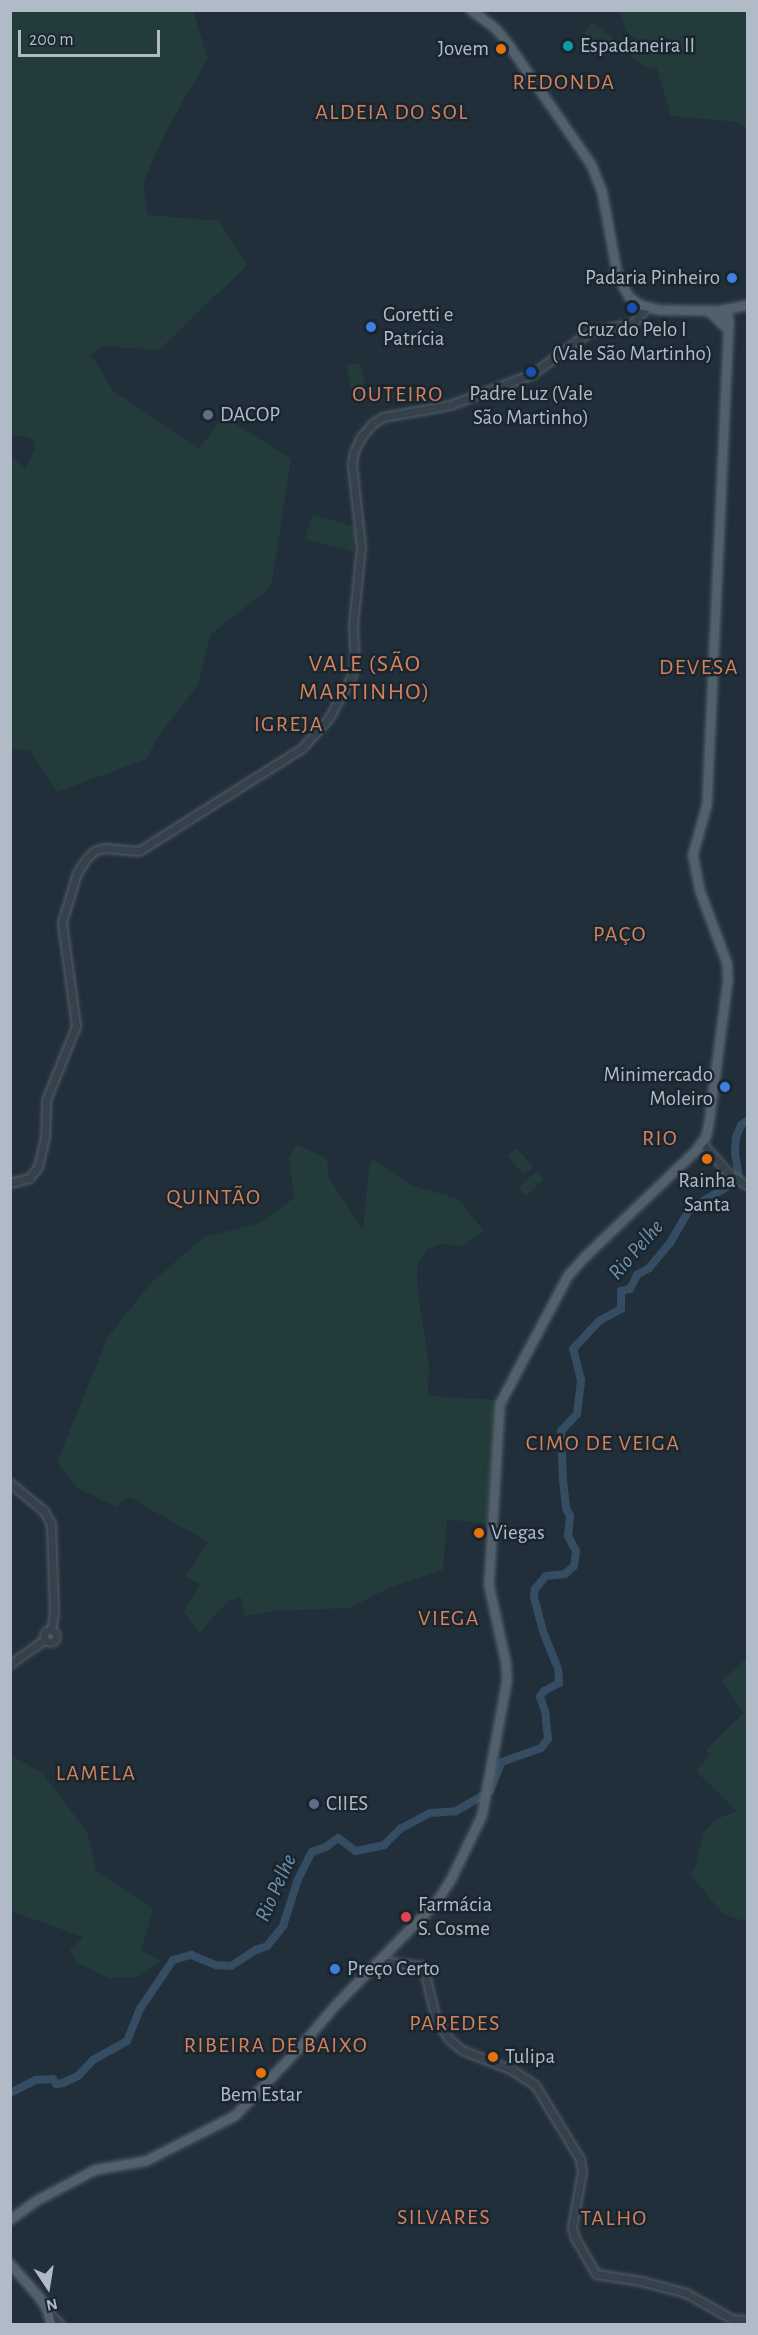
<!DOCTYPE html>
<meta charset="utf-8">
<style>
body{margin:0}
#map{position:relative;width:758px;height:2335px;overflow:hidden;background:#212f3b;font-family:"Alegreya Sans",sans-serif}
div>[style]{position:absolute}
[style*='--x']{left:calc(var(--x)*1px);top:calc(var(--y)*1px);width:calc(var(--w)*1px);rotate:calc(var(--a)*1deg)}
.green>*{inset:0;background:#233c3b}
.river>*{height:8px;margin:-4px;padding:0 4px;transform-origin:4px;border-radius:4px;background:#344d62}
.roads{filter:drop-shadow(0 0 2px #535e68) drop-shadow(0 0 2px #535e68)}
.minor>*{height:7px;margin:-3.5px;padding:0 3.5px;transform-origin:3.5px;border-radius:3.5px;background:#35414b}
.minor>.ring{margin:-3.5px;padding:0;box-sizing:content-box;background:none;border:7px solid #35414b;border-radius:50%}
.major>*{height:8px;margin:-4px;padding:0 4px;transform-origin:4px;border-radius:4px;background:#52606b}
.dots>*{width:16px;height:16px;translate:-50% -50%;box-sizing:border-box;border:3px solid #1a262f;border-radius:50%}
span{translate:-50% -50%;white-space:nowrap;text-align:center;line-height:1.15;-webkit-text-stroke:5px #1a262f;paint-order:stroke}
.poi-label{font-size:21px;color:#b0bbc7}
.left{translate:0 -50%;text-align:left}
.right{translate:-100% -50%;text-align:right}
.neighbourhood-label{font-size:22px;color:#d7815a;letter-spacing:1.5px}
.water-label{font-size:22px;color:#6f91ab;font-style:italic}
.quarter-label{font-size:24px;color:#d7815a;letter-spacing:1.5px}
.frame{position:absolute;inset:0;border:12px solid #b0bbc7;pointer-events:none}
.north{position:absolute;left:18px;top:2257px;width:60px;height:60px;-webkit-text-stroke:4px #1a262f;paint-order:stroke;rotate:168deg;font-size:16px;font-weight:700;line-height:24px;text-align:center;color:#b0bbc7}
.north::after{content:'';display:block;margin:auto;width:21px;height:27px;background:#b0bbc7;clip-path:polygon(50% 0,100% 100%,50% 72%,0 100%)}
.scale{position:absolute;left:18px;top:30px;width:142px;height:27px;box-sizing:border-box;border:3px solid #b0bbc7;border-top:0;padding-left:8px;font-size:18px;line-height:21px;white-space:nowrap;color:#b0bbc7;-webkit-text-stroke:4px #1a262f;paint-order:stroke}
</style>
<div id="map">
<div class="green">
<i style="clip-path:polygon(11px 10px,193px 11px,208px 58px,167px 129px,143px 183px,148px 215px,219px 221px,247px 265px,159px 350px,102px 346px,91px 355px,116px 395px,123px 397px,199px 449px,223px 416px,291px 459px,271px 587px,211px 634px,197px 686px,160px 734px,146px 759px,57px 792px,30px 751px,11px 749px,11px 456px,25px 468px,35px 449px,33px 439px,24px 436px,11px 437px)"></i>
<i style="clip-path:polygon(620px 11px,747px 11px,747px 129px,739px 122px,671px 116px,657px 69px,645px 66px,629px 54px,641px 44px,626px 31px)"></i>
<i style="clip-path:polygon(591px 22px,614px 38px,606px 49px,584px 33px)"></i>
<i style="clip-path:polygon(360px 363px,366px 391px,352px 394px,346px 365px)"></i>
<i style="clip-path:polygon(312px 515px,353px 526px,355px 534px,358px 535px,353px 552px,305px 539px)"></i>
<i style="clip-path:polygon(296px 1145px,327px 1158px,329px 1178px,363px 1230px,369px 1168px,373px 1159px,411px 1185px,458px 1199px,484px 1231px,461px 1247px,444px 1243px,428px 1249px,417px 1265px,417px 1286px,429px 1366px,428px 1396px,498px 1400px,486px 1524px,447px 1519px,443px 1570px,388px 1588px,350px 1608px,272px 1611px,245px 1616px,241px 1597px,228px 1601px,199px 1633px,184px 1612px,200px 1584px,186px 1576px,208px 1542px,129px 1497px,116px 1507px,78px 1488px,57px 1462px,108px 1337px,150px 1284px,204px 1237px,260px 1223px,294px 1198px,289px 1158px)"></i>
<i style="clip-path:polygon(516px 1148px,533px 1167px,524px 1175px,507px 1156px)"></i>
<i style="clip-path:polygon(537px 1171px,544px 1179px,526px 1195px,518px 1187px)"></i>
<i style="clip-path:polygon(747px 1658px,748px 1922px,747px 1922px,723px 1914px,691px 1875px,696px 1865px,703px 1833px,717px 1819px,737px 1811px,700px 1775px,697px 1770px,710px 1755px,706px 1750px,744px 1713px,722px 1681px)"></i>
<i style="clip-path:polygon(11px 1755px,43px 1774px,87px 1832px,96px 1871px,153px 1909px,141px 1951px,161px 1961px,137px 1977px,109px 1978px,76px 1962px,70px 1950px,83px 1937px,11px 1911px)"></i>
</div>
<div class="river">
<i style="--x:739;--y:1178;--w:26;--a:-99"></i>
<i style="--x:735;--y:1152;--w:15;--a:-86"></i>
<i style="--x:736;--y:1137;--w:13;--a:-67"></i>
<i style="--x:741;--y:1125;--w:9;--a:-36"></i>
<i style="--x:557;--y:1666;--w:38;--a:-112"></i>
<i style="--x:543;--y:1631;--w:34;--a:-105"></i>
<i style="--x:534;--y:1598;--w:9;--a:-84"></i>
<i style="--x:535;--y:1589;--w:17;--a:-50"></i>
<i style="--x:546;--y:1576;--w:19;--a:-6"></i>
<i style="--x:565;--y:1574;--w:12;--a:-42"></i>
<i style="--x:574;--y:1566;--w:15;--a:-82"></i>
<i style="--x:576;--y:1551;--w:17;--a:-118"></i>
<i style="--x:568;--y:1536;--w:20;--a:-84"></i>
<i style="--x:570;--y:1516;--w:9;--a:-117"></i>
<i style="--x:566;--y:1508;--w:29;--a:-96"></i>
<i style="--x:563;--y:1479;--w:48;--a:-92.4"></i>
<i style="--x:561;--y:1431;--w:23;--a:-47"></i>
<i style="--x:577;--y:1414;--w:34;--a:-83"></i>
<i style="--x:581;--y:1380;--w:32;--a:-104"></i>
<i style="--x:573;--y:1349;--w:38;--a:-47"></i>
<i style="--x:599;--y:1321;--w:25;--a:-29"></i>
<i style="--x:621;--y:1309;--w:18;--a:-90"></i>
<i style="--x:621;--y:1291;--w:9;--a:-13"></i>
<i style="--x:630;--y:1289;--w:16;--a:-63"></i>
<i style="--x:637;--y:1275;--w:14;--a:-30"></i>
<i style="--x:649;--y:1268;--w:33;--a:-50"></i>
<i style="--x:670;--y:1243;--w:39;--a:-60"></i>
<i style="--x:690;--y:1209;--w:52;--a:-31"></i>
<i style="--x:490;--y:1791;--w:31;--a:-68"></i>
<i style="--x:502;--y:1762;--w:41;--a:-19.7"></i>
<i style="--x:541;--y:1748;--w:11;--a:-52"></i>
<i style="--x:548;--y:1739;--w:28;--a:-96"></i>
<i style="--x:545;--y:1711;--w:15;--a:-110"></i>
<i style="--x:540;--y:1697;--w:7;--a:-56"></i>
<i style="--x:544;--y:1691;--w:17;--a:-28"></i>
<i style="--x:559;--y:1683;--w:13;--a:-94"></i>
<i style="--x:10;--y:2093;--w:29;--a:-27"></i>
<i style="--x:36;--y:2080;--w:17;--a:-3"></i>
<i style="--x:53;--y:2079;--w:6;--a:59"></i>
<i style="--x:56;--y:2084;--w:7;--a:-8"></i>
<i style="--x:63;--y:2083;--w:17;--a:-25"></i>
<i style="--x:78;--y:2076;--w:22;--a:-47"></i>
<i style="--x:93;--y:2060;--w:39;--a:-29"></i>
<i style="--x:127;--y:2041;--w:35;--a:-68"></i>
<i style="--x:140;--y:2009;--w:59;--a:-56"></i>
<i style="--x:173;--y:1960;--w:19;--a:-16"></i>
<i style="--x:191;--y:1955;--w:27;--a:22"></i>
<i style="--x:216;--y:1965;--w:15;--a:4"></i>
<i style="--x:231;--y:1966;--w:30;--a:-33"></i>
<i style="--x:256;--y:1950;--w:12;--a:-20"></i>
<i style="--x:267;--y:1946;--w:26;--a:-51"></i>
<i style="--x:283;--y:1926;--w:49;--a:-72.3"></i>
<i style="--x:298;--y:1879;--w:30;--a:-63"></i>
<i style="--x:312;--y:1852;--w:15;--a:-20"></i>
<i style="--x:326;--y:1847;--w:15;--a:-37"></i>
<i style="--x:338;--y:1838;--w:22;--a:36"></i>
<i style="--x:356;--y:1851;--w:29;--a:-12"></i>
<i style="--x:384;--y:1845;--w:23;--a:-45"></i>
<i style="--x:400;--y:1829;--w:34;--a:-28"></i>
<i style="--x:430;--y:1813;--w:26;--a:-4"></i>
<i style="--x:456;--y:1811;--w:32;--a:-30"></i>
</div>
<div class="roads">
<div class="minor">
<i style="--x:702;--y:1143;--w:41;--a:48.9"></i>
<i style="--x:729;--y:1174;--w:22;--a:32"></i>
<i style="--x:10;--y:1183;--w:20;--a:-15"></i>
<i style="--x:29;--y:1178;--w:14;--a:-51"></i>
<i style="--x:38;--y:1167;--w:31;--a:-77"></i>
<i style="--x:45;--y:1137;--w:37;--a:-88"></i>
<i style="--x:46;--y:1100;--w:80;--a:-67.9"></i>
<i style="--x:76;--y:1026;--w:105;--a:-97.7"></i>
<i style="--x:62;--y:922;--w:51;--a:-73"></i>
<i style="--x:77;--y:873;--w:17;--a:-57"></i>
<i style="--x:86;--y:859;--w:11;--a:-45"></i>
<i style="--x:94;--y:851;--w:10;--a:-17"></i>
<i style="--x:104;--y:848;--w:35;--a:5"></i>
<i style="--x:139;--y:851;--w:193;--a:-32.3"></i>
<i style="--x:302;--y:748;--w:40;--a:-48"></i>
<i style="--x:329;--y:718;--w:47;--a:-61.8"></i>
<i style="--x:351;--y:677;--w:13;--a:-72"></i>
<i style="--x:355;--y:665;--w:40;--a:-92.9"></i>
<i style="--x:353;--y:625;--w:79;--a:-84.2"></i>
<i style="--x:361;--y:546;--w:82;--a:-96.3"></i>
<i style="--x:352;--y:464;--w:12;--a:-81"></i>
<i style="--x:354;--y:452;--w:17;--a:-65"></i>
<i style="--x:361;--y:437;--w:18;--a:-49"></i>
<i style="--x:373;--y:423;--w:12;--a:-31"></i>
<i style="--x:383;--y:417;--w:68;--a:-10.2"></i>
<i style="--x:450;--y:405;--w:88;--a:-20.7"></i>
<i style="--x:532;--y:374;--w:71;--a:-36.4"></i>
<i style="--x:589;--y:332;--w:45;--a:-11.6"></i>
<i style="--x:633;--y:323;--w:20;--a:-49"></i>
<i style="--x:10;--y:1483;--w:44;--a:39.5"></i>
<i style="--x:44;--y:1511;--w:15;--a:62"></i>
<i style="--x:51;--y:1524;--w:90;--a:88.1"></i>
<i style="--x:54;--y:1614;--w:16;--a:101"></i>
<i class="ring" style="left:44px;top:1630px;width:5px;height:5px"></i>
<i style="--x:10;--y:1664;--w:43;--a:-35.5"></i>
<i style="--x:380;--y:1961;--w:43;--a:6.6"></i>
<i style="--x:423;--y:1966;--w:55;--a:76.2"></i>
<i style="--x:436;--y:2019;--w:22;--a:58"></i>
<i style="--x:448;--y:2038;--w:18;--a:41"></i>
<i style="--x:462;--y:2050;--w:54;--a:21.8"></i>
<i style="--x:512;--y:2070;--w:27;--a:33"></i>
<i style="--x:535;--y:2085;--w:87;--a:58.7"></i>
<i style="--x:580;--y:2159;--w:12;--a:81"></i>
<i style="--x:582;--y:2171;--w:57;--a:100.1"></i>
<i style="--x:572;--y:2227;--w:11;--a:75"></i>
<i style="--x:575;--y:2238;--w:42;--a:59.7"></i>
<i style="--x:596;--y:2274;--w:46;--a:8.8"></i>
<i style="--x:641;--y:2281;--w:47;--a:14.9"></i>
<i style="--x:686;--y:2293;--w:53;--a:29.5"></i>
<i style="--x:732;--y:2319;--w:16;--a:4"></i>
<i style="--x:48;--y:2312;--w:17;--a:45"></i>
</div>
<div class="major">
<i style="--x:471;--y:10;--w:31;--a:37"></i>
<i style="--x:496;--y:29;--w:16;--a:50"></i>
<i style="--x:506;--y:41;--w:150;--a:55.4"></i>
<i style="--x:591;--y:164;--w:29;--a:68"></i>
<i style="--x:602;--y:191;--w:87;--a:79.5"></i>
<i style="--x:618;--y:277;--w:23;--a:61"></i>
<i style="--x:629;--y:297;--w:14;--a:36"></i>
<i style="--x:640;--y:305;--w:20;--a:15"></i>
<i style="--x:659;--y:310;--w:59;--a:1"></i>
<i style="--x:718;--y:311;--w:31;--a:-11"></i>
<i style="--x:709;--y:311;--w:20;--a:45"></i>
<i style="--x:10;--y:2220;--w:32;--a:-36"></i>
<i style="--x:36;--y:2201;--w:67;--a:-27.7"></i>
<i style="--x:95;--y:2170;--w:52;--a:-10"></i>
<i style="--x:146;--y:2161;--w:100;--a:-26.8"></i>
<i style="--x:235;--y:2116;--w:90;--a:-46.4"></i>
<i style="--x:297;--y:2051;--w:60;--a:-49.7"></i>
<i style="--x:336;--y:2005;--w:143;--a:-45.6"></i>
<i style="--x:436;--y:1903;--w:27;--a:-57"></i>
<i style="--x:451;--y:1880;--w:71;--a:-64.2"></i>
<i style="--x:482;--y:1816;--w:137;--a:-79.5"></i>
<i style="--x:507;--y:1681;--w:18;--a:-93"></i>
<i style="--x:506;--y:1663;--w:80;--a:-102.3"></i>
<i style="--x:489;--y:1585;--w:181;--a:-86.5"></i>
<i style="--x:500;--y:1404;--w:145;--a:-62"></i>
<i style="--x:568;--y:1276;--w:27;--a:-48"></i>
<i style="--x:586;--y:1256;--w:151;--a:-43.7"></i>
<i style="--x:695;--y:1152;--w:19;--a:-54"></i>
<i style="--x:706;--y:1137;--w:13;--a:-77"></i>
<i style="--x:709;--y:1124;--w:145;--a:-82.5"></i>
<i style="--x:728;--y:980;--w:17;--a:-93"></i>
<i style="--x:727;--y:963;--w:77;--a:-110.6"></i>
<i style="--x:700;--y:891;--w:37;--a:-101"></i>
<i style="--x:693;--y:855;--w:52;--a:-74.4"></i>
<i style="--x:707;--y:805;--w:484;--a:-87.4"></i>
<i style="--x:729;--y:321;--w:12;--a:-110"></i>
<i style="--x:10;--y:2264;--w:45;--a:48.6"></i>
<i style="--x:40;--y:2298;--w:16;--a:60"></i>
<i style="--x:48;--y:2312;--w:12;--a:76"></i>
</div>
</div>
<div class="dots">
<i style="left:568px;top:46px;background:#0f9aa8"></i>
<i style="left:501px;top:49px;background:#e8710a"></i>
<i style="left:732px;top:278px;background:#3f7fe0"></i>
<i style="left:632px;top:308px;background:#1a4fb4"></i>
<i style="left:371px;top:327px;background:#3f7fe0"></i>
<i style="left:531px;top:372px;background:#1a4fb4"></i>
<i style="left:208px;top:415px;background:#5c6f8a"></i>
<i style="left:725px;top:1087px;background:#3f7fe0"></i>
<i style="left:707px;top:1159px;background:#e8710a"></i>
<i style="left:479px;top:1533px;background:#e8710a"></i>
<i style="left:314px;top:1804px;background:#5c6f8a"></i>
<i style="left:406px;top:1917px;background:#e0444e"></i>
<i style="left:335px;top:1969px;background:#3f7fe0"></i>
<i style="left:493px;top:2057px;background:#e8710a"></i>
<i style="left:261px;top:2073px;background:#e8710a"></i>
</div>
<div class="poi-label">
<span class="left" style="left:580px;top:46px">Espadaneira II</span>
<span class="right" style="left:489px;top:49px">Jovem</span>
<span class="right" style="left:720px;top:278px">Padaria Pinheiro</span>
<span class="left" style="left:383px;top:327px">Goretti e<br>Patrícia</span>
<span style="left:632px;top:342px">Cruz do Pelo I<br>(Vale São Martinho)</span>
<span style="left:531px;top:406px">Padre Luz (Vale<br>São Martinho)</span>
<span class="left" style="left:220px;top:415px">DACOP</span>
<span class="right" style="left:713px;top:1087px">Minimercado<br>Moleiro</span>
<span style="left:707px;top:1193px">Rainha<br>Santa</span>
<span class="left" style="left:491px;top:1533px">Viegas</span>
<span class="left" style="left:326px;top:1804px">CIIES</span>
<span class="left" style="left:418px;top:1917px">Farmácia<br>S. Cosme</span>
<span class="left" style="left:347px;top:1969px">Preço Certo</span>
<span class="left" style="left:505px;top:2057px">Tulipa</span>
<span style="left:261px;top:2095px">Bem Estar</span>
</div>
<div class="neighbourhood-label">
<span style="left:564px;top:83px">REDONDA</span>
<span style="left:392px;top:113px">ALDEIA DO SOL</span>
<span style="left:398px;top:395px">OUTEIRO</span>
<span style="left:699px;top:668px">DEVESA</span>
<span style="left:289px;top:725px">IGREJA</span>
<span style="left:620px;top:935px">PAÇO</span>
<span style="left:660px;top:1139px">RIO</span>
<span style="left:214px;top:1198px">QUINTÃO</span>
<span style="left:603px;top:1444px">CIMO DE VEIGA</span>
<span style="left:449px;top:1619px">VIEGA</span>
<span style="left:96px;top:1774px">LAMELA</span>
<span style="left:455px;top:2024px">PAREDES</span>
<span style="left:276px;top:2046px">RIBEIRA DE BAIXO</span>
<span style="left:444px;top:2218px">SILVARES</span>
<span style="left:614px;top:2219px">TALHO</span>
</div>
<div class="water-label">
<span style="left:636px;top:1250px;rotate:-49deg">Rio Pelhe</span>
<span style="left:276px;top:1888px;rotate:-66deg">Rio Pelhe</span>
</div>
<div class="quarter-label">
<span style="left:365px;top:679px">VALE (SÃO<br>MARTINHO)</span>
</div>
<div class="frame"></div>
<div class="north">N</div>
<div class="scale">200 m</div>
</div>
